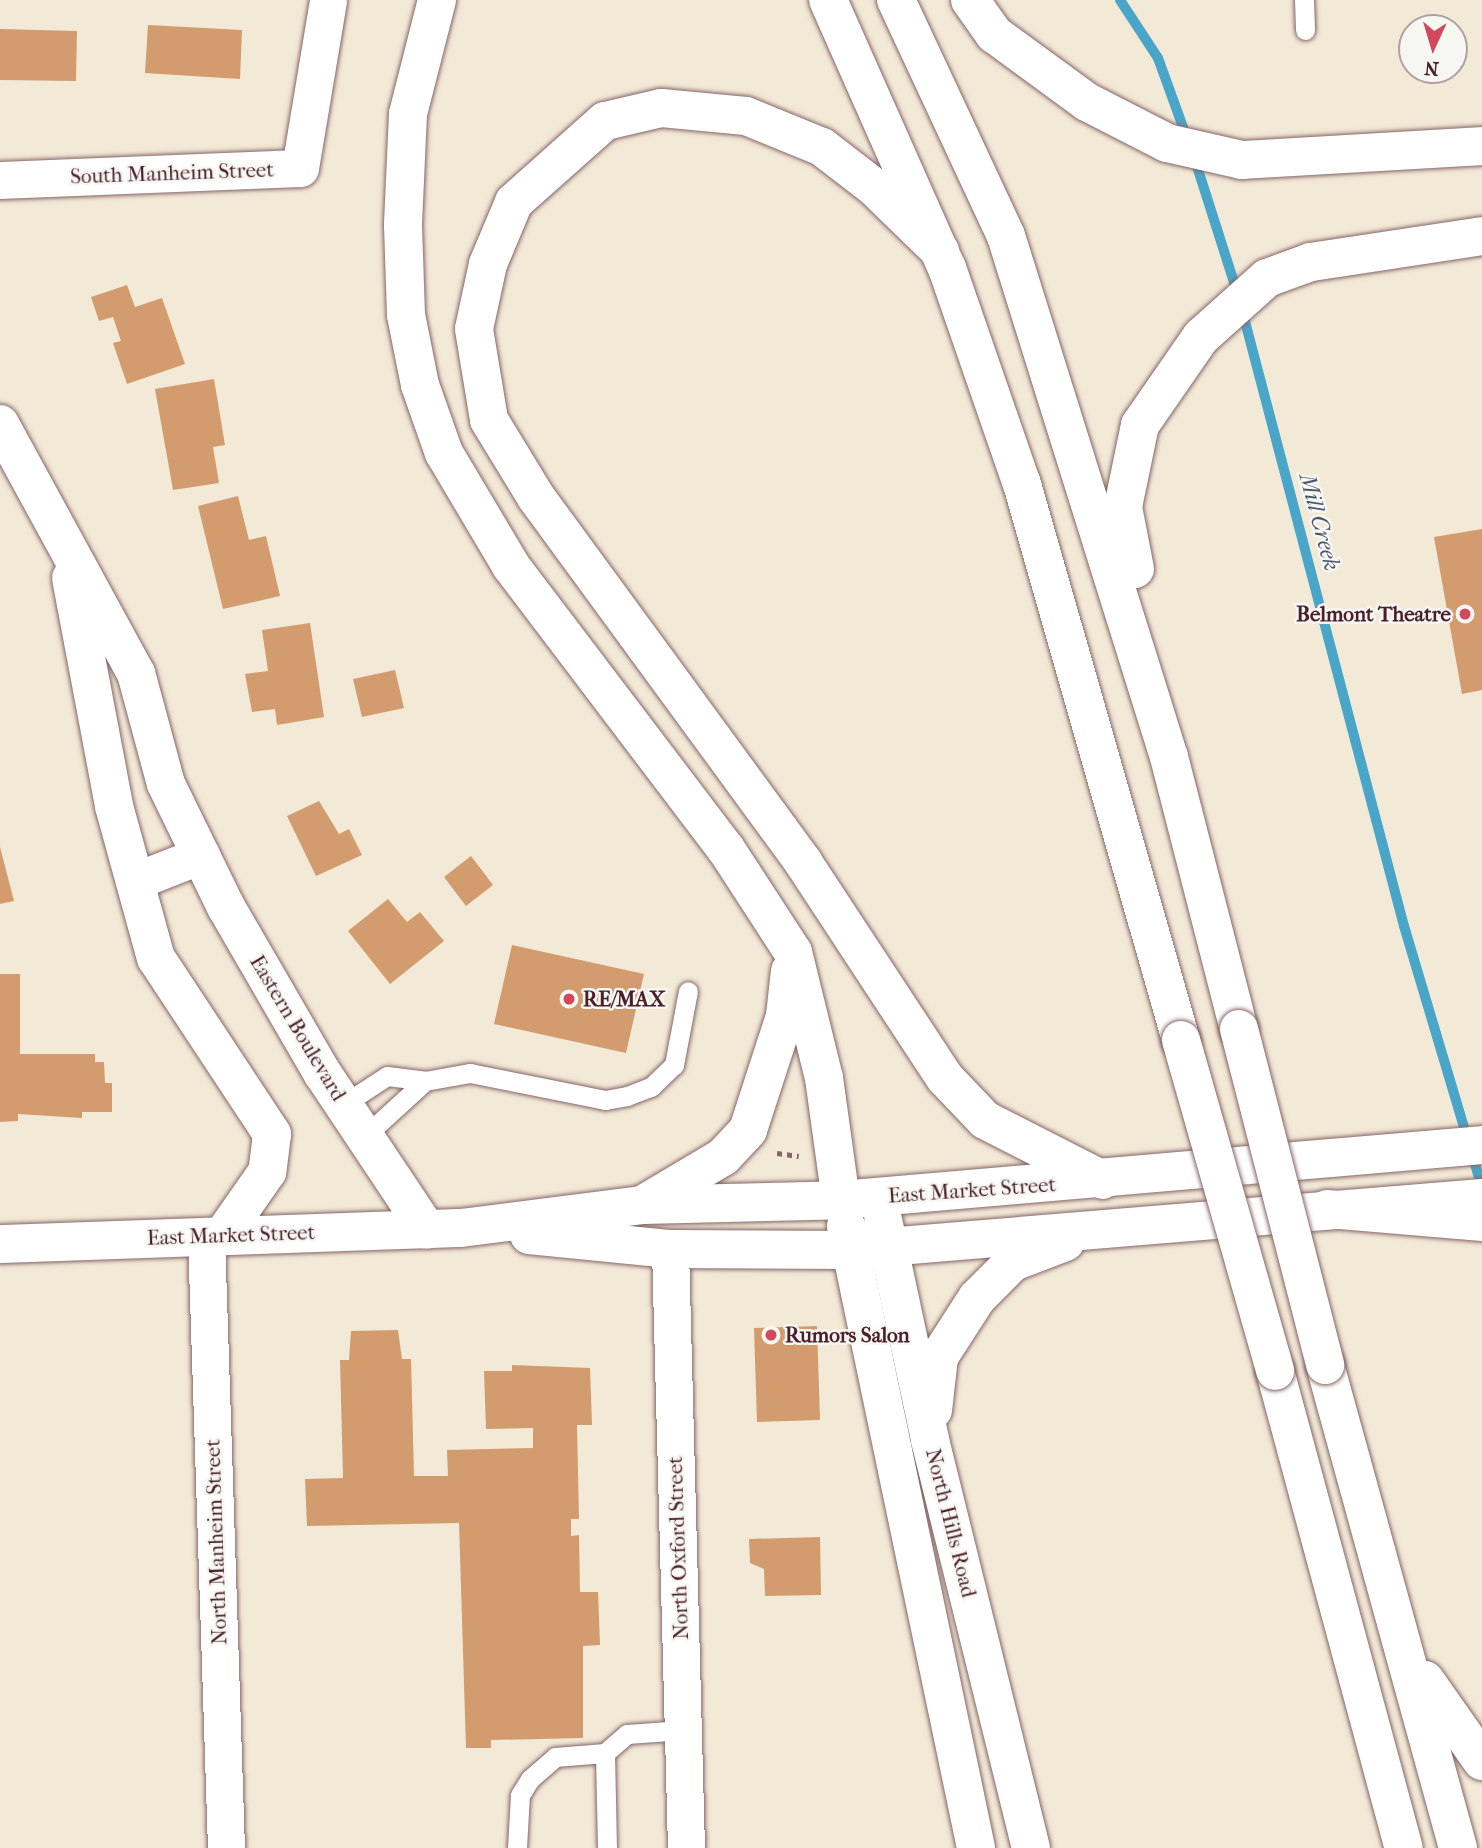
<!DOCTYPE html>
<style>
body{margin:0}
#map{position:relative;width:1482px;height:1848px;overflow:hidden;background:#f3e9d7;font-family:"IM FELL French Canon",serif}
div>[style]{position:absolute}
[style*='--x']{left:calc(var(--x)*1px);top:calc(var(--y)*1px);width:calc(var(--w)*1px);rotate:calc(var(--a)*1deg)}
.stream>*{height:10px;margin:-5px;padding:0 5px;transform-origin:5px;border-radius:5px;background:#4aa6c8}
.building>*{inset:0;background:#d29c6e}
.path>*{height:4.5px;margin-top:-2.25px;transform-origin:0;background:repeating-linear-gradient(90deg,#856667 0 5px,transparent 0 10px)}
.roads{filter:drop-shadow(0 0 2px #856667) drop-shadow(0 0 2px #856667)}
.service>*{height:19px;margin:-9.5px;padding:0 9.5px;transform-origin:9.5px;border-radius:9.5px;background:#fff}
.minor>*{height:37px;margin:-18.5px;padding:0 18.5px;transform-origin:18.5px;border-radius:18.5px;background:#fff}
.tertiary>*{height:38px;margin:-19px;padding:0 19px;transform-origin:19px;border-radius:19px;background:#fff}
.primary>*{height:38px;margin:-19px;padding:0 19px;transform-origin:19px;border-radius:19px;background:#fff}
.motorway>*{height:38px;margin:-19px;padding:0 19px;transform-origin:19px;border-radius:19px;background:#fff}
.bridges{filter:drop-shadow(0 0 2px #856667) drop-shadow(0 0 2px #856667)}
.motorway-bridge>*{height:38px;margin:-19px;padding:0 19px;transform-origin:19px;border-radius:19px;background:#fff}
.dots>*{width:19px;height:19px;translate:-50% -50%;box-sizing:border-box;border:4px solid #f6f6f2;border-radius:50%}
span{translate:-50% -50%;white-space:nowrap;text-align:center;line-height:1.15;-webkit-text-stroke:5px #f6f6f2;paint-order:stroke}
.street-label{font-size:21px;color:#4a1f2b}
.poi-label{font-size:21px;color:#4a1f2b;font-weight:700}
.right{translate:-100% -50%;text-align:right}
.left{translate:0 -50%;text-align:left}
.water-label{font-size:23px;color:#4a556a;font-style:italic}
.north{position:absolute;left:1398px;top:14px;width:70px;height:70px;box-sizing:border-box;background:#f6f6f2;border:2px solid #b1a0a2;border-radius:50%;rotate:184deg;font-size:19px;font-weight:700;line-height:28px;text-align:center;color:#4a1f2b}
.north::after{content:'';display:block;margin:auto;width:24px;height:32px;background:#d1495b;clip-path:polygon(50% 0,100% 100%,50% 72%,0 100%)}
</style>
<div id="map">
<div class="stream">
<i style="--x:1120;--y:0;--w:69;--a:56.8"></i>
<i style="--x:1158;--y:58;--w:85;--a:70.1"></i>
<i style="--x:1194;--y:157;--w:145;--a:72.3"></i>
<i style="--x:1242;--y:310;--w:637;--a:75.27"></i>
<i style="--x:1404;--y:926;--w:272;--a:73.4"></i>
</div>
<div class="building">
<i style="clip-path:polygon(148px 25px,242px 30px,240px 79px,145px 73px)"></i>
<i style="clip-path:polygon(0 29px,77px 31px,76px 81px,0 80px)"></i>
<i style="clip-path:polygon(127px 285px,135px 307px,162px 298px,185px 364px,127px 384px,113px 343px,121px 341px,113px 317px,99px 321px,91px 297px)"></i>
<i style="clip-path:polygon(214px 379px,225px 445px,213px 447px,219px 483px,173px 490px,155px 389px)"></i>
<i style="clip-path:polygon(238px 496px,249px 540px,266px 536px,280px 596px,223px 609px,198px 506px)"></i>
<i style="clip-path:polygon(1482px 529px,1482px 690px,1462px 694px,1434px 537px)"></i>
<i style="clip-path:polygon(310px 623px,324px 717px,277px 725px,275px 709px,252px 712px,245px 674px,268px 671px,262px 630px)"></i>
<i style="clip-path:polygon(395px 670px,404px 708px,362px 717px,353px 679px)"></i>
<i style="clip-path:polygon(319px 801px,339px 834px,349px 829px,362px 855px,316px 876px,287px 816px)"></i>
<i style="clip-path:polygon(0 847px,14px 901px,0 904px)"></i>
<i style="clip-path:polygon(471px 856px,493px 885px,466px 906px,444px 877px)"></i>
<i style="clip-path:polygon(388px 899px,407px 922px,420px 912px,444px 941px,390px 984px,348px 931px)"></i>
<i style="clip-path:polygon(512px 945px,644px 974px,626px 1053px,494px 1024px)"></i>
<i style="clip-path:polygon(0 974px,20px 974px,20px 1054px,95px 1054px,95px 1062px,104px 1062px,105px 1083px,112px 1083px,112px 1112px,82px 1112px,82px 1118px,18px 1114px,18px 1121px,0 1122px)"></i>
<i style="clip-path:polygon(817px 1326px,820px 1420px,757px 1422px,754px 1328px)"></i>
<i style="clip-path:polygon(398px 1330px,402px 1359px,411px 1359px,414px 1476px,448px 1476px,447px 1450px,533px 1448px,533px 1428px,486px 1429px,484px 1371px,512px 1371px,512px 1365px,590px 1368px,592px 1425px,577px 1425px,579px 1519px,571px 1519px,571px 1536px,579px 1535px,580px 1592px,598px 1592px,600px 1645px,583px 1646px,583px 1738px,491px 1740px,491px 1748px,466px 1748px,459px 1523px,307px 1526px,305px 1479px,343px 1478px,340px 1360px,349px 1360px,351px 1331px)"></i>
<i style="clip-path:polygon(820px 1537px,821px 1595px,765px 1596px,764px 1569px,750px 1563px,749px 1539px)"></i>
</div>
<div class="path">
<i style="--x:777;--y:1153;--w:22;--a:8"></i>
</div>
<div class="roads">
<div class="service">
<i style="--x:1304;--y:0;--w:30;--a:88"></i>
<i style="--x:344;--y:1104;--w:51;--a:-33.1"></i>
<i style="--x:387;--y:1076;--w:38;--a:7"></i>
<i style="--x:425;--y:1081;--w:46;--a:-10.1"></i>
<i style="--x:470;--y:1073;--w:138;--a:11.3"></i>
<i style="--x:605;--y:1100;--w:22;--a:-10"></i>
<i style="--x:627;--y:1096;--w:26;--a:-21"></i>
<i style="--x:651;--y:1087;--w:32;--a:-44"></i>
<i style="--x:674;--y:1065;--w:75;--a:-79.3"></i>
<i style="--x:367;--y:1134;--w:79;--a:-42.4"></i>
<i style="--x:605;--y:1753;--w:29;--a:-41"></i>
<i style="--x:627;--y:1734;--w:56;--a:-4.1"></i>
<i style="--x:517;--y:1848;--w:53;--a:-86.8"></i>
<i style="--x:520;--y:1795;--w:19;--a:-58"></i>
<i style="--x:530;--y:1779;--w:33;--a:-41"></i>
<i style="--x:555;--y:1757;--w:50;--a:-4.6"></i>
<i style="--x:605;--y:1753;--w:95;--a:88.8"></i>
</div>
<div class="minor">
<i style="--x:0;--y:180;--w:300;--a:-2.3"></i>
<i style="--x:300;--y:168;--w:170;--a:-80.5"></i>
<i style="--x:135;--y:881;--w:71;--a:-21.5"></i>
<i style="--x:206;--y:1236;--w:612;--a:88.13"></i>
<i style="--x:670;--y:1249;--w:599;--a:88.47"></i>
</div>
<div class="tertiary">
<i style="--x:0;--y:424;--w:284;--a:61.4"></i>
<i style="--x:136;--y:673;--w:115;--a:74.9"></i>
<i style="--x:166;--y:784;--w:137;--a:64"></i>
<i style="--x:226;--y:907;--w:193;--a:59.9"></i>
<i style="--x:323;--y:1074;--w:187;--a:56.3"></i>
<i style="--x:71;--y:578;--w:232;--a:79.3"></i>
<i style="--x:114;--y:806;--w:158;--a:74.6"></i>
<i style="--x:156;--y:958;--w:211;--a:56.6"></i>
<i style="--x:272;--y:1134;--w:38;--a:97"></i>
<i style="--x:267;--y:1172;--w:77;--a:124.9"></i>
</div>
<div class="primary">
<i style="--x:883;--y:1220;--w:225;--a:77.9"></i>
<i style="--x:930;--y:1440;--w:420;--a:76.1"></i>
<i style="--x:846;--y:1226;--w:635;--a:78.19"></i>
<i style="--x:529;--y:1235;--w:142;--a:5.7"></i>
<i style="--x:670;--y:1249;--w:180;--a:0.3"></i>
<i style="--x:850;--y:1250;--w:634;--a:-4.7"></i>
<i style="--x:0;--y:1244;--w:461;--a:-2"></i>
<i style="--x:461;--y:1228;--w:182;--a:-7.2"></i>
<i style="--x:642;--y:1205;--w:199;--a:-1.4"></i>
<i style="--x:841;--y:1200;--w:643;--a:-4.9"></i>
<i style="--x:933;--y:1410;--w:53;--a:-83.5"></i>
<i style="--x:939;--y:1357;--w:70;--a:-57.2"></i>
<i style="--x:977;--y:1298;--w:51;--a:-45"></i>
<i style="--x:1013;--y:1262;--w:56;--a:-21"></i>
</div>
<div class="motorway">
<i style="--x:437;--y:0;--w:118;--a:104.3"></i>
<i style="--x:408;--y:114;--w:111;--a:92.6"></i>
<i style="--x:403;--y:225;--w:90;--a:88.1"></i>
<i style="--x:406;--y:315;--w:71;--a:78.7"></i>
<i style="--x:420;--y:385;--w:72;--a:70.6"></i>
<i style="--x:444;--y:453;--w:131;--a:59.3"></i>
<i style="--x:511;--y:566;--w:355;--a:52.8"></i>
<i style="--x:726;--y:849;--w:123;--a:57"></i>
<i style="--x:793;--y:952;--w:130;--a:76.2"></i>
<i style="--x:824;--y:1078;--w:123;--a:82.1"></i>
<i style="--x:828;--y:0;--w:293;--a:66.1"></i>
<i style="--x:947;--y:268;--w:229;--a:70.9"></i>
<i style="--x:1022;--y:484;--w:578;--a:74.04"></i>
<i style="--x:896;--y:0;--w:260;--a:65"></i>
<i style="--x:1006;--y:236;--w:546;--a:72.63"></i>
<i style="--x:1169;--y:757;--w:281;--a:75.6"></i>
<i style="--x:970;--y:0;--w:42;--a:54.8"></i>
<i style="--x:994;--y:34;--w:115;--a:36.2"></i>
<i style="--x:1087;--y:102;--w:90;--a:27.1"></i>
<i style="--x:1167;--y:143;--w:77;--a:12.8"></i>
<i style="--x:1242;--y:160;--w:240;--a:-3.3"></i>
<i style="--x:940;--y:251;--w:92;--a:-135.9"></i>
<i style="--x:874;--y:187;--w:66;--a:-142.4"></i>
<i style="--x:822;--y:147;--w:82;--a:-157.8"></i>
<i style="--x:746;--y:116;--w:85;--a:-174.6"></i>
<i style="--x:661;--y:108;--w:57;--a:166.9"></i>
<i style="--x:605;--y:121;--w:122;--a:138.3"></i>
<i style="--x:514;--y:202;--w:67;--a:112.8"></i>
<i style="--x:488;--y:264;--w:66;--a:102.2"></i>
<i style="--x:474;--y:329;--w:92;--a:80.6"></i>
<i style="--x:489;--y:420;--w:90;--a:58.6"></i>
<i style="--x:536;--y:497;--w:452;--a:53.8"></i>
<i style="--x:803;--y:862;--w:258;--a:56.7"></i>
<i style="--x:945;--y:1078;--w:58;--a:46.4"></i>
<i style="--x:985;--y:1120;--w:132;--a:27"></i>
<i style="--x:1135;--y:569;--w:63;--a:-101"></i>
<i style="--x:1123;--y:507;--w:84;--a:-78.3"></i>
<i style="--x:1140;--y:425;--w:107;--a:-55.3"></i>
<i style="--x:1201;--y:337;--w:89;--a:-41.8"></i>
<i style="--x:1267;--y:278;--w:47;--a:-20"></i>
<i style="--x:1311;--y:262;--w:173;--a:-8.6"></i>
<i style="--x:642;--y:1205;--w:94;--a:-30.7"></i>
<i style="--x:723;--y:1157;--w:37;--a:-47"></i>
<i style="--x:748;--y:1130;--w:120;--a:-72"></i>
<i style="--x:785;--y:1016;--w:45;--a:-83.7"></i>
<i style="--x:1327;--y:1209;--w:156;--a:4.8"></i>
<i style="--x:1325;--y:1365;--w:501;--a:74.6"></i>
<i style="--x:1275;--y:1371;--w:494;--a:74.9"></i>
<i style="--x:1425;--y:1680;--w:99;--a:54.9"></i>
</div>
</div>
<div class="bridges">
<div class="motorway-bridge">
<i style="--x:1239;--y:1029;--w:347;--a:75.6"></i>
<i style="--x:1181;--y:1040;--w:344;--a:74.1"></i>
</div>
</div>
<div class="dots">
<i style="left:1465px;top:614px;background:#d1495b"></i>
<i style="left:569px;top:999px;background:#d1495b"></i>
<i style="left:771px;top:1335px;background:#d1495b"></i>
</div>
<div class="street-label">
<span style="left:172px;top:173px;rotate:-2deg">South Manheim Street</span>
<span style="left:298px;top:1028px;rotate:59deg">Eastern Boulevard</span>
<span style="left:972px;top:1190px;rotate:-4deg">East Market Street</span>
<span style="left:231px;top:1235px;rotate:-2deg">East Market Street</span>
<span style="left:951px;top:1523px;rotate:76deg">North Hills Road</span>
<span style="left:216px;top:1542px;rotate:-92deg">North Manheim Street</span>
<span style="left:678px;top:1548px;rotate:-92deg">North Oxford Street</span>
</div>
<div class="poi-label">
<span class="right" style="left:1451px;top:614px">Belmont Theatre</span>
<span class="left" style="left:583px;top:999px">RE/MAX</span>
<span class="left" style="left:785px;top:1335px">Rumors Salon</span>
</div>
<div class="water-label">
<span style="left:1319px;top:522px;rotate:75deg">Mill Creek</span>
</div>
<div class="north">N</div>
</div>
